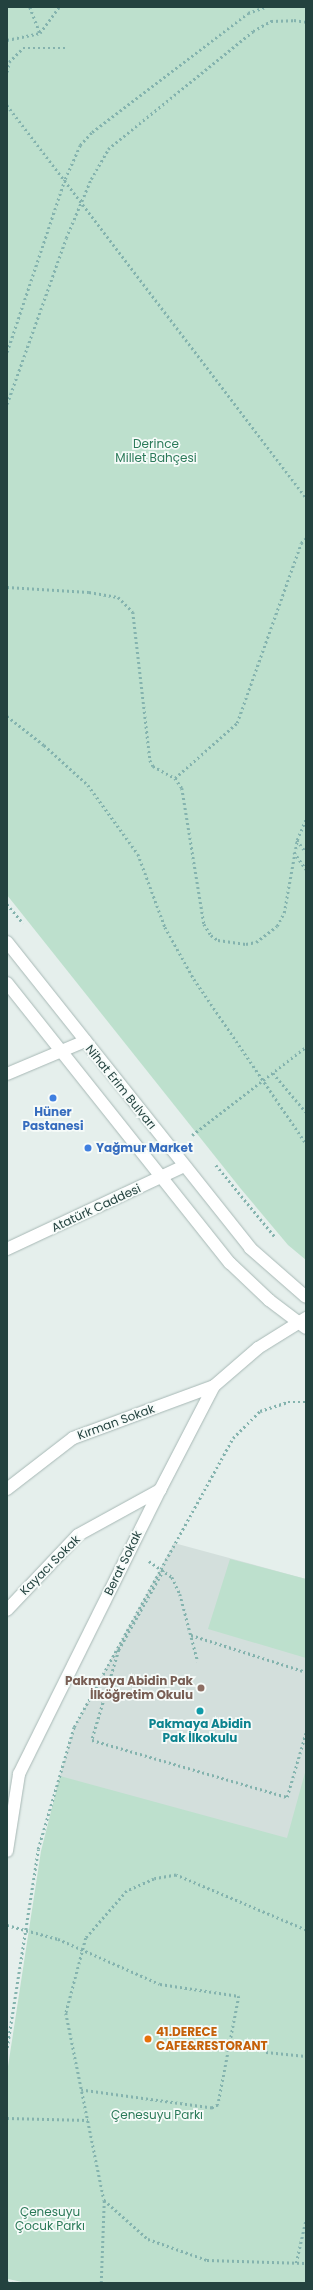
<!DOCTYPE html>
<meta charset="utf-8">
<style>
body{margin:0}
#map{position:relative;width:313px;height:2290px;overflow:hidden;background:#e5efec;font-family:Poppins,sans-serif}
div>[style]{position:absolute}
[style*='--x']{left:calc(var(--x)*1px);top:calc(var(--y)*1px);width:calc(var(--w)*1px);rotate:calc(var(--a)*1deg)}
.built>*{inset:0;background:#d3dfdc}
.green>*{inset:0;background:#bde0cd}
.path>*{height:2.5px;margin-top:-1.25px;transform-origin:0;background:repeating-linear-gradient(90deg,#84b3ae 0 2px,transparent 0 5px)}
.roads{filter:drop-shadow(0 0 1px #a7b8b5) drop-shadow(0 0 1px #a7b8b5)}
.street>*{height:12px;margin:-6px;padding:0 6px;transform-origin:6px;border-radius:6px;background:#fff}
.secondary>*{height:12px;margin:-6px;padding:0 6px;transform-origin:6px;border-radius:6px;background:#fff}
.dots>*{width:11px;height:11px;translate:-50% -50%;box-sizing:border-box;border:2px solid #f6fbf9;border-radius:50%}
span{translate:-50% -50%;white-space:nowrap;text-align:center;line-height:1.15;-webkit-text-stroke:3.5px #f6fbf9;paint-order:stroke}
.park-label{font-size:12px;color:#2b7a59}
.street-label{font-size:12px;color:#23423f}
.shop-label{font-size:12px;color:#366cbe;font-weight:700}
.left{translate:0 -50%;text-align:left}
.education-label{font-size:12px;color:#785e54;font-weight:700}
.right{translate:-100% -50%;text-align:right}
.culture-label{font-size:12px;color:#0d838f;font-weight:700}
.food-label{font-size:12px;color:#c56008;font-weight:700}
.frame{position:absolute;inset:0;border:8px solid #23423f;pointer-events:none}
</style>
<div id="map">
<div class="built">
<i style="clip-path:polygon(174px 1543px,306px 1579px,306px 1862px,56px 1789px,74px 1727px)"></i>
</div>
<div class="green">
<i style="clip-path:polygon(7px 7px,306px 7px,306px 1260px,288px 1245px,241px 1189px,7px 895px)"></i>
<i style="clip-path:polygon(230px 1559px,306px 1579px,306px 1658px,208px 1629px)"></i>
<i style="clip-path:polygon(306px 1769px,306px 2283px,27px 2283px,8px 2279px,7px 2073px,41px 1851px,60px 1776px,287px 1838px)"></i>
</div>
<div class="path">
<i style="--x:30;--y:7;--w:28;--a:69"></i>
<i style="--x:7;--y:40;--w:34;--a:-12"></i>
<i style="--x:40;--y:33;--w:32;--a:-54"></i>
<i style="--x:7;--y:72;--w:10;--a:-79"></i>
<i style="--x:9;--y:62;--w:20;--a:-45"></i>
<i style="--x:23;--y:48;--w:43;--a:0"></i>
<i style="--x:7;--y:105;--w:494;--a:52.7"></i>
<i style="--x:7;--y:352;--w:182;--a:-71.5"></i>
<i style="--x:65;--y:179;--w:37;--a:-66"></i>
<i style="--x:80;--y:145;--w:18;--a:-47"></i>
<i style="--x:92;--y:132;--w:196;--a:-37.3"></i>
<i style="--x:248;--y:13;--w:18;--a:-19"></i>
<i style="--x:7;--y:404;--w:176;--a:-70.4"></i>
<i style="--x:66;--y:238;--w:64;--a:-67"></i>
<i style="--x:91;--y:179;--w:34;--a:-60"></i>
<i style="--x:108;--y:149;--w:187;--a:-39.1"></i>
<i style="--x:253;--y:31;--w:21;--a:-29"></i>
<i style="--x:271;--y:21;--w:23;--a:-2"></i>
<i style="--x:294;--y:20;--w:12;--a:9"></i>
<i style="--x:7;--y:587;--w:82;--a:3.5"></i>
<i style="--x:89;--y:592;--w:29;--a:10"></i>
<i style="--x:118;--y:597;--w:21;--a:45"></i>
<i style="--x:133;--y:612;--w:149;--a:83.4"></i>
<i style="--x:150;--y:760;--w:7;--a:63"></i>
<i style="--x:153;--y:766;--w:25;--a:29"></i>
<i style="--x:175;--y:778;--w:12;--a:55"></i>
<i style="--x:182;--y:788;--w:138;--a:80.8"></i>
<i style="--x:204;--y:924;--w:13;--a:58"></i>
<i style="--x:211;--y:935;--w:9;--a:36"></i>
<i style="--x:218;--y:940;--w:28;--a:8"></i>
<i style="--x:246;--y:944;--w:10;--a:-11"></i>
<i style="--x:256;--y:942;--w:26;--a:-37"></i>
<i style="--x:277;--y:926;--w:15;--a:-62"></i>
<i style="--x:284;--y:913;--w:74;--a:-79.9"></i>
<i style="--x:297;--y:840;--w:23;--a:-67"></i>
<i style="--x:7;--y:716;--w:47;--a:38.1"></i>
<i style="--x:44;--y:745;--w:59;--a:42.3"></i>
<i style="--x:88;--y:785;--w:85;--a:54.1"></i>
<i style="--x:138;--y:854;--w:78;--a:69.7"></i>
<i style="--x:165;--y:927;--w:60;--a:60.9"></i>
<i style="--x:194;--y:979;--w:199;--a:55.7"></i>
<i style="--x:175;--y:778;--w:83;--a:-41.6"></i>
<i style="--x:237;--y:723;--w:191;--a:-70.4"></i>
<i style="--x:301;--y:543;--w:7;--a:-45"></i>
<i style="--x:297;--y:840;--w:15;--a:53"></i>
<i style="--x:294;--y:852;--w:21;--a:55"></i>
<i style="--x:7;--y:904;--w:25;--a:50"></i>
<i style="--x:273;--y:1073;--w:51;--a:49.8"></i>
<i style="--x:192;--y:1135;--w:144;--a:-37.7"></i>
<i style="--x:216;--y:1165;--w:94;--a:50.6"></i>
<i style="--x:149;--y:1561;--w:28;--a:35"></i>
<i style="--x:172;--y:1577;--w:19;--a:65"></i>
<i style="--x:180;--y:1594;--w:70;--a:75.2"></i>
<i style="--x:164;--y:1570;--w:92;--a:119.4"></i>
<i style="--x:119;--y:1650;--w:94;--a:106.7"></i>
<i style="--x:92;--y:1740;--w:203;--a:16.3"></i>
<i style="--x:287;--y:1797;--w:68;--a:-73.7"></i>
<i style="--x:191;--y:1635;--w:121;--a:17.8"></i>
<i style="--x:7;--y:1925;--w:53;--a:15.4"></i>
<i style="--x:58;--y:1939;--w:111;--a:23.8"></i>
<i style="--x:160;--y:1984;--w:80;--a:8.6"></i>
<i style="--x:239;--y:1996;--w:111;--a:100.9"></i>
<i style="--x:218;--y:2105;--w:7;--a:153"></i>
<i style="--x:212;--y:2108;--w:132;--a:-172.2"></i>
<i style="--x:306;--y:1930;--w:141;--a:-157.1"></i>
<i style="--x:176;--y:1875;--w:22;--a:170"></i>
<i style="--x:154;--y:1879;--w:30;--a:156"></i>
<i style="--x:127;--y:1891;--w:62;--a:131.1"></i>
<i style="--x:86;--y:1938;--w:78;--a:104.9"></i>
<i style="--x:66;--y:2013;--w:191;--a:78.5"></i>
<i style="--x:104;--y:2200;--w:59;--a:41.6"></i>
<i style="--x:148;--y:2239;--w:63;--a:19.6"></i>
<i style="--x:207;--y:2260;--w:99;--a:1.7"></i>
<i style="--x:7;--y:2048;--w:201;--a:-81.1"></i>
<i style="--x:38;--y:1849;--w:127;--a:-73.6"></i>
<i style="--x:74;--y:1727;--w:330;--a:-61.2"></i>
<i style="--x:233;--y:1438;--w:38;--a:-45"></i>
<i style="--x:260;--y:1411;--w:29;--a:-18"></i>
<i style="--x:288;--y:1402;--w:18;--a:0"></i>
<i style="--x:266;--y:2052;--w:40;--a:5.7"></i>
<i style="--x:7;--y:2118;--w:81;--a:1.4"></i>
<i style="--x:296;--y:2263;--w:45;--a:-77.2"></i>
<i style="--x:7;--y:2282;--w:6;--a:9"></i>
<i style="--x:101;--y:2283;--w:83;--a:-87.9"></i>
</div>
<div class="roads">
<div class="street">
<i style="--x:7;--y:1074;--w:85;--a:-22.9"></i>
<i style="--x:7;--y:1489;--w:83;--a:-37.7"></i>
<i style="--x:73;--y:1438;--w:150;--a:-20.2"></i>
<i style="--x:7;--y:1610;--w:103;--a:-46.6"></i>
<i style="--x:78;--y:1535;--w:94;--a:-28.8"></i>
<i style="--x:7;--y:1851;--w:78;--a:-81.1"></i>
<i style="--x:19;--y:1774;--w:317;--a:-63.6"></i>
<i style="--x:160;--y:1490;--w:117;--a:-62.6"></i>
<i style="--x:214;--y:1386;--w:58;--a:-40.8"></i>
<i style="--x:258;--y:1348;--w:57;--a:-32"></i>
</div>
<div class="secondary">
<i style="--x:7;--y:942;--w:391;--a:51.5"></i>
<i style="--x:250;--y:1248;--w:74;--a:41.2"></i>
<i style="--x:7;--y:983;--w:358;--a:51.5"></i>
<i style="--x:230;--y:1263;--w:54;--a:43.5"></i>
<i style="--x:269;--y:1300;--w:46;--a:37.1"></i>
<i style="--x:7;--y:1249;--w:195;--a:-25.1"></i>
</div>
</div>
<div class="dots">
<i style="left:53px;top:1098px;background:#3f7fe0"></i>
<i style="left:88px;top:1148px;background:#3f7fe0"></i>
<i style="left:201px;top:1688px;background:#8d6e63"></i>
<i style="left:200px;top:1711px;background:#0f9aa8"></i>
<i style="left:148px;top:2039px;background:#e8710a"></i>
</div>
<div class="park-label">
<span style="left:156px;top:451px">Derince<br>Millet Bahçesi</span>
<span style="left:157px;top:2115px">Çenesuyu Parkı</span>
<span style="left:50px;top:2219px">Çenesuyu<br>Çocuk Parkı</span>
</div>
<div class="street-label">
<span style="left:121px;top:1087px;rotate:51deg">Nihat Erim Bulvarı</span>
<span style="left:96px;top:1208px;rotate:-25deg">Atatürk Caddesi</span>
<span style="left:116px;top:1422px;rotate:-20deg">Kırman Sokak</span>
<span style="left:123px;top:1563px;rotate:-64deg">Berat Sokak</span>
<span style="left:50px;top:1565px;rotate:-45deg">Kayacı Sokak</span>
</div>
<div class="shop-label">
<span style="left:53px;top:1119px">Hüner<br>Pastanesi</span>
<span class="left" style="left:96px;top:1148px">Yağmur Market</span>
</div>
<div class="education-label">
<span class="right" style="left:193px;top:1688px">Pakmaya Abidin Pak<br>İlköğretim Okulu</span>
</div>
<div class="culture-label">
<span style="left:200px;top:1731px">Pakmaya Abidin<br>Pak İlkokulu</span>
</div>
<div class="food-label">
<span class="left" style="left:156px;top:2039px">41.DERECE<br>CAFE&amp;RESTORANT</span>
</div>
<div class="frame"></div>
</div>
